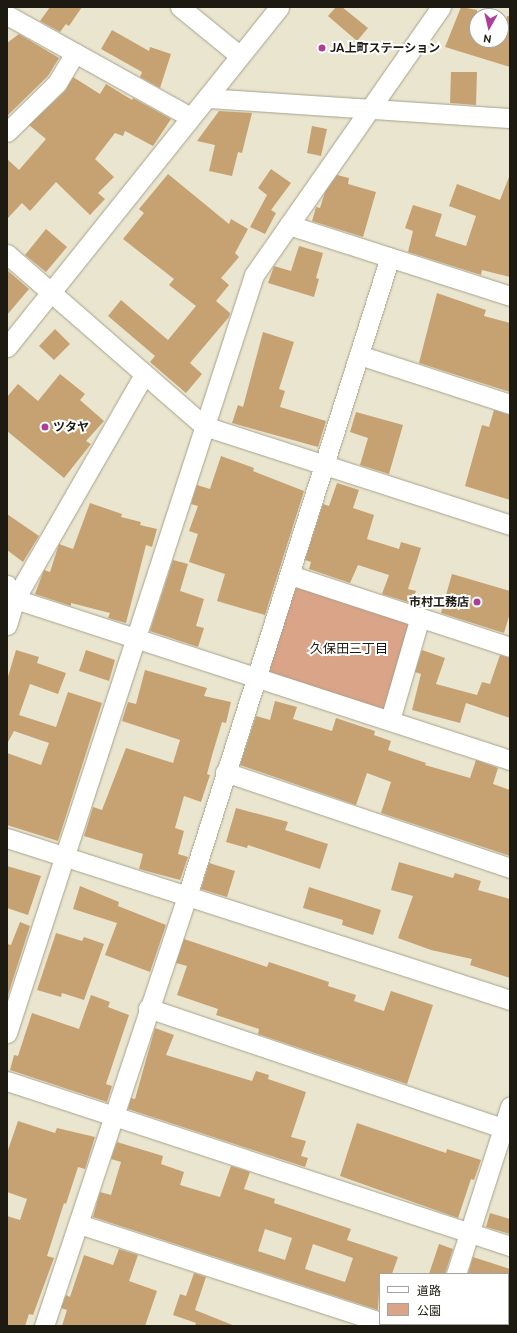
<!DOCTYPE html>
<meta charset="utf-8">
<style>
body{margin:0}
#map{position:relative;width:517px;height:1333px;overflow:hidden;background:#eae5ce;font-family:Ubuntu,"Noto Sans JP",sans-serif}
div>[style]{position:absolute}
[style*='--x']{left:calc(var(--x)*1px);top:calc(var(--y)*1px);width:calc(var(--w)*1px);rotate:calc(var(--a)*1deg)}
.green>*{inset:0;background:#daa488}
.building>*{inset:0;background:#c6a273}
.roads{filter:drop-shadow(0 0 1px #a6a28c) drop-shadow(0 0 1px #a6a28c)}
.minor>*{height:19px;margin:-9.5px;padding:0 9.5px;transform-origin:9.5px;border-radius:9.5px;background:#fff}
.dots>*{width:11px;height:11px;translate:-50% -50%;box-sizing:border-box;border:2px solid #fff;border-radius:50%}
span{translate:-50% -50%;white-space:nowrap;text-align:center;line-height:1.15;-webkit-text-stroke:4px #fff;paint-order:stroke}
.poi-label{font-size:12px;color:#1c1a11;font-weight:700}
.left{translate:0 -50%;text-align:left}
.right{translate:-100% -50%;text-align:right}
.neighbourhood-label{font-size:13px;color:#1c1a11}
.frame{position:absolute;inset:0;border:8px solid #1c1a11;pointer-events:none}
.legend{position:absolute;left:379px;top:1273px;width:130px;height:52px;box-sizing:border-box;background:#fff;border:1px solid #a4a3a0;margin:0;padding:5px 7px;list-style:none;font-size:12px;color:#1c1a11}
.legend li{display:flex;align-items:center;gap:8px;height:20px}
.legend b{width:20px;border:1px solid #a4a3a0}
.north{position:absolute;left:469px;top:8px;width:40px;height:40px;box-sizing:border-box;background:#fff;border:1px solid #a4a3a0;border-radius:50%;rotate:188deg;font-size:11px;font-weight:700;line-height:16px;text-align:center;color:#1c1a11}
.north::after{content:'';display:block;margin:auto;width:14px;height:18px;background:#ae3d98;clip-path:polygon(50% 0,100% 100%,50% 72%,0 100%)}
</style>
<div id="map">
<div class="green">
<i style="clip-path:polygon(296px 584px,413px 623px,384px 710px,267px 672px)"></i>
</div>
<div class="building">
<i style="clip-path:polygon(50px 7px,82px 7px,69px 26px,66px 24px,60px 32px,40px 21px)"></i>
<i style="clip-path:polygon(336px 7px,342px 7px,368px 28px,357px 41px,328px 16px)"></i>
<i style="clip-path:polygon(461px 7px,477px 10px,477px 40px,501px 40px,507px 16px,510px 16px,510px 67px,445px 47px)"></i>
<i style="clip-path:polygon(112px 30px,149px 51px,150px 47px,171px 54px,160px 88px,140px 77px,142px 72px,101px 49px)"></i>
<i style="clip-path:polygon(19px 34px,59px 58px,48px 76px,7px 116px,7px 43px)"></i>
<i style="clip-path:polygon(451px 72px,477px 72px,476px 105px,450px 103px)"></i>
<i style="clip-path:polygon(73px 77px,100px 94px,106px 84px,132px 100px,133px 98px,171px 119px,153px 146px,125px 131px,123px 136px,115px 133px,95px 159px,114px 177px,98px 193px,105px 199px,90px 215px,56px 182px,30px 211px,22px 203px,7px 219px,7px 159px,19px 170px,46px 139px,29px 125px,65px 91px)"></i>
<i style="clip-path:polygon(219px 111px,252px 113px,242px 153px,238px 152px,232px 176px,209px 171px,215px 145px,197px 141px)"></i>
<i style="clip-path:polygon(312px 126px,327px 129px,321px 156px,307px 153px)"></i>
<i style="clip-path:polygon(271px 169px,291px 183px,271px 210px,276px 213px,265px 234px,250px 227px,267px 195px,258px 188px)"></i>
<i style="clip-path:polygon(168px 174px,229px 224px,231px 219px,248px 229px,235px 253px,239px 257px,221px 278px,229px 285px,216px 301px,230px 313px,229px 317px,190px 363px,202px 374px,186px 393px,150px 362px,155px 356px,108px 316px,121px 300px,168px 340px,196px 306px,169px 285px,174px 279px,123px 239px,144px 213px,139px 209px)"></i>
<i style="clip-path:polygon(337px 175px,349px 178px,348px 184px,376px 192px,363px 237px,312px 221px,316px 207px,320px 208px,325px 192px)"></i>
<i style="clip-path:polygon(509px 177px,510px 277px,482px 270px,481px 275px,408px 252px,413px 231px,405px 228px,413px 205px,442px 214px,435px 236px,466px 246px,476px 216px,449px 206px,457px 184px,500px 200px)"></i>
<i style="clip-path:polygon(46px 229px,67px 247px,46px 272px,25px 255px)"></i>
<i style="clip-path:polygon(299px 246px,323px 253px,316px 278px,319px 279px,314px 297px,268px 283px,274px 266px,291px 271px)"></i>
<i style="clip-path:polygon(7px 270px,29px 289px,7px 315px)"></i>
<i style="clip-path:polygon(437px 293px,486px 310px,484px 316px,510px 323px,510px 392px,419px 363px)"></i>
<i style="clip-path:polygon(55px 329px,70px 344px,54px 360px,39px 346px)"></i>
<i style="clip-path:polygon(263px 332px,294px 342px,279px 389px,285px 391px,280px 407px,326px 421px,318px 447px,232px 423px,238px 405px,243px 407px)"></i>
<i style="clip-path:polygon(60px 374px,85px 394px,80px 400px,104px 421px,86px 441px,91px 444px,64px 478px,7px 431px,7px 397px,18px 384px,38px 401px)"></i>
<i style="clip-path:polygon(494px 410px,510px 415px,510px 500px,465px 486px,482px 425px,489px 427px)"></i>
<i style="clip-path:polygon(356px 412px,403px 425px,389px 474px,360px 465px,368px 438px,350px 432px)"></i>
<i style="clip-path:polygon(221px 456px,254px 468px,253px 471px,304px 491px,265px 615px,217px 601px,225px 574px,189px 562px,198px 534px,189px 531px,198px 506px,191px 504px,197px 485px,210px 489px)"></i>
<i style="clip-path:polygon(337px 483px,359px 490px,353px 508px,374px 515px,367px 539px,399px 549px,401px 542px,421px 548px,408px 589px,416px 591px,411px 603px,382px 594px,389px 575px,358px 565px,350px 583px,309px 569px,311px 562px,305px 560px,323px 504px,329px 506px)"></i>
<i style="clip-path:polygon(90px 503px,122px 514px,121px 517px,141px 522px,140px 525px,157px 529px,152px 547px,146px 545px,126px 623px,108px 618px,110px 613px,71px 603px,71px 606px,35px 594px,44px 570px,50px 572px,59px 544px,73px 549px)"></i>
<i style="clip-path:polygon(7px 514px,39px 536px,23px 562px,7px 550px)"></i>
<i style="clip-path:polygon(173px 560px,188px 564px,180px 591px,204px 599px,196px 626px,204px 628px,198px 647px,150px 631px)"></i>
<i style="clip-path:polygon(452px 574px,510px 591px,510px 613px,504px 633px,441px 613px)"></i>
<i style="clip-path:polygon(16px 650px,39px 657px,37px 663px,66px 673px,58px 694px,30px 684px,19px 715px,56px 727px,68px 692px,102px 703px,58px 841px,7px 825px,7px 753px,41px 765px,49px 743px,14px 731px,7px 744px,7px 680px)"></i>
<i style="clip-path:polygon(86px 650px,115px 660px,109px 681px,79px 671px)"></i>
<i style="clip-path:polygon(422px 650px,445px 658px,436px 684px,477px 695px,482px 682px,490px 684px,500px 655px,510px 658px,510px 718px,466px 703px,460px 723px,412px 710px,421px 674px,415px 672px)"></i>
<i style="clip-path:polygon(145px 670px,207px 688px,204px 696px,231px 702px,226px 723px,222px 722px,213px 752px,207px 774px,210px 775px,201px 802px,184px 796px,175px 828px,184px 831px,178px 854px,188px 857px,180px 880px,139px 869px,143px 854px,84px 836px,93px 807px,102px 810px,126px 748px,173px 763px,180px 740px,122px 721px,128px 702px,136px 704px)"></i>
<i style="clip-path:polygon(275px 701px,297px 707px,293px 719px,332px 731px,336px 718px,375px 731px,374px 735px,391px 741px,388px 750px,426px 763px,425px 765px,470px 778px,476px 760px,498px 768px,493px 784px,510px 790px,510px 856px,381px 813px,391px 782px,367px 773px,356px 805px,240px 765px,256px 716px,270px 720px)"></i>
<i style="clip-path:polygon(236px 808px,288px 822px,285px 830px,328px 844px,320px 869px,248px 845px,247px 848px,226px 842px)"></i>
<i style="clip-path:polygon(399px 862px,453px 878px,455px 873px,481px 881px,478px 890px,510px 899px,510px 978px,470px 965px,472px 959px,431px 950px,398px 938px,413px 896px,391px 890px)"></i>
<i style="clip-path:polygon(209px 863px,235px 871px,227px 897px,201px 889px)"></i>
<i style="clip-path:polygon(7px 866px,41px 876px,28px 915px,7px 908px)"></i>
<i style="clip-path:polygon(80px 886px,119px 902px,118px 906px,166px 925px,150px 972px,105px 955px,117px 923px,73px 909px)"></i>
<i style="clip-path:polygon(309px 887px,381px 910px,373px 935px,342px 925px,343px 920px,303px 908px)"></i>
<i style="clip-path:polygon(20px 922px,30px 926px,7px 998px,7px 944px,11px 945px)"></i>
<i style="clip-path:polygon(56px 933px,82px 941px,84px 937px,104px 944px,84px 1000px,62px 993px,61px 997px,37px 990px)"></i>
<i style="clip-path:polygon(184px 939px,267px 967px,269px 962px,329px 982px,328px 986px,356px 995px,354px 1001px,384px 1011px,391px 991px,433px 1005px,407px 1084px,258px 1034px,259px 1029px,216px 1015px,218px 1009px,177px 995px,187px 966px,176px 963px)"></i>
<i style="clip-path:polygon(91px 995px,110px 1002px,108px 1007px,129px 1015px,106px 1084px,112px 1086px,107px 1102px,10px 1070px,14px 1055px,18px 1056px,32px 1013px,79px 1029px)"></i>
<i style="clip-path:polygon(155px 1028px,174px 1035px,166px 1055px,252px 1081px,256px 1071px,269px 1075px,268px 1079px,306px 1092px,291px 1137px,306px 1141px,301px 1156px,308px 1158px,305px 1167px,128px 1109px,131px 1098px,135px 1099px)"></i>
<i style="clip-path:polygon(18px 1121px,55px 1133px,57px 1128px,95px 1137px,85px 1169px,78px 1167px,66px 1204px,64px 1203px,47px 1256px,54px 1258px,33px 1315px,29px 1314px,25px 1326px,7px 1326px,7px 1216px,20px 1220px,27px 1199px,7px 1192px,7px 1153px)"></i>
<i style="clip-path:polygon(357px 1123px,446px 1153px,447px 1149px,481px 1160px,474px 1180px,471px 1179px,458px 1218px,340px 1176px)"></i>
<i style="clip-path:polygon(evenodd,117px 1142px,163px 1156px,161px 1164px,184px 1172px,180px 1185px,220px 1197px,231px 1166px,250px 1172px,244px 1189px,275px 1199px,274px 1203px,351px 1229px,347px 1240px,398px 1257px,392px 1274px,380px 1274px,378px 1310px,93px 1217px,100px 1192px,111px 1195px,121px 1162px,111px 1159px,117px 1142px,265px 1229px,292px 1238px,285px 1260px,258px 1251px,265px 1229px,117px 1142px,313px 1244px,353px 1258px,345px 1282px,305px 1269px,313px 1244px)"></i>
<i style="clip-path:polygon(490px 1213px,510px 1219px,510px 1234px,486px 1227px)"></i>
<i style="clip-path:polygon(439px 1244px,453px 1249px,445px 1274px,429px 1274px)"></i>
<i style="clip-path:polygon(119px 1249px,138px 1255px,129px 1281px,157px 1291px,145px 1326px,62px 1326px,67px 1310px,61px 1308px,66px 1295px,70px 1297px,84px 1255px,113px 1265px)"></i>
<i style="clip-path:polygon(473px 1257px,510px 1269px,510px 1274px,468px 1274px)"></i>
<i style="clip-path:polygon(194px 1273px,206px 1277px,195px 1310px,235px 1326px,195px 1326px,196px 1323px,173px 1315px,180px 1294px,186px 1296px)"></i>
</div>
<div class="roads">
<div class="minor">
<i style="--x:180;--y:7;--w:77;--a:39.2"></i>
<i style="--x:7;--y:15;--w:210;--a:29.1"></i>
<i style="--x:207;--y:98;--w:304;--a:3.8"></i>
<i style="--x:7;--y:132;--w:70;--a:-44.4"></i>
<i style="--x:57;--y:83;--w:35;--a:-59"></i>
<i style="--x:289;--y:225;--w:232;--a:17.8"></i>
<i style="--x:7;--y:254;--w:262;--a:41.1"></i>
<i style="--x:204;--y:426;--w:322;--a:17.9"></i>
<i style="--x:7;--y:347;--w:435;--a:-51.3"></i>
<i style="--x:359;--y:355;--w:159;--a:18"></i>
<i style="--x:290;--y:575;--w:231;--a:18.1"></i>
<i style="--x:7;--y:585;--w:16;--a:60"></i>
<i style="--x:15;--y:599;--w:521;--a:18.02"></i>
<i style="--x:7;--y:625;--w:27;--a:-73"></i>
<i style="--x:15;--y:599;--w:258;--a:-60.1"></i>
<i style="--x:390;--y:720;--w:107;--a:-73.8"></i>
<i style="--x:225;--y:772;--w:301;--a:18.6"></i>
<i style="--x:7;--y:838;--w:528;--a:17.85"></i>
<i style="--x:148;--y:1008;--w:375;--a:18.7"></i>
<i style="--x:7;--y:1033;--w:797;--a:-71.95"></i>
<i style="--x:254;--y:275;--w:327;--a:-55.1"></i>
<i style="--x:7;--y:1081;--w:529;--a:18.16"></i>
<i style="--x:79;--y:1224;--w:317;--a:18"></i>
<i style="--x:456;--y:1274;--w:176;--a:-72.1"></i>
<i style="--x:448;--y:1324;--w:7;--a:16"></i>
<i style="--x:44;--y:1326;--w:453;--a:-71.6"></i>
<i style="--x:187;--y:896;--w:670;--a:-72.38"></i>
</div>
</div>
<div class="dots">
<i style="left:322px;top:48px;background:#ae3d98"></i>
<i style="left:45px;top:427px;background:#ae3d98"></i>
<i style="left:477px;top:602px;background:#ae3d98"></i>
</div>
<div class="poi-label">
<span class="left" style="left:330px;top:48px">JA上町ステーション</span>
<span class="left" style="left:53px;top:427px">ツタヤ</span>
<span class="right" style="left:469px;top:602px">市村工務店</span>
</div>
<div class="neighbourhood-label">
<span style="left:349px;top:648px">久保田三丁目</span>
</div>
<div class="frame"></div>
<ul class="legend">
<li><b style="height:5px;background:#fff"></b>道路</li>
<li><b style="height:11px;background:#daa488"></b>公園</li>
</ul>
<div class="north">N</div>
</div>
